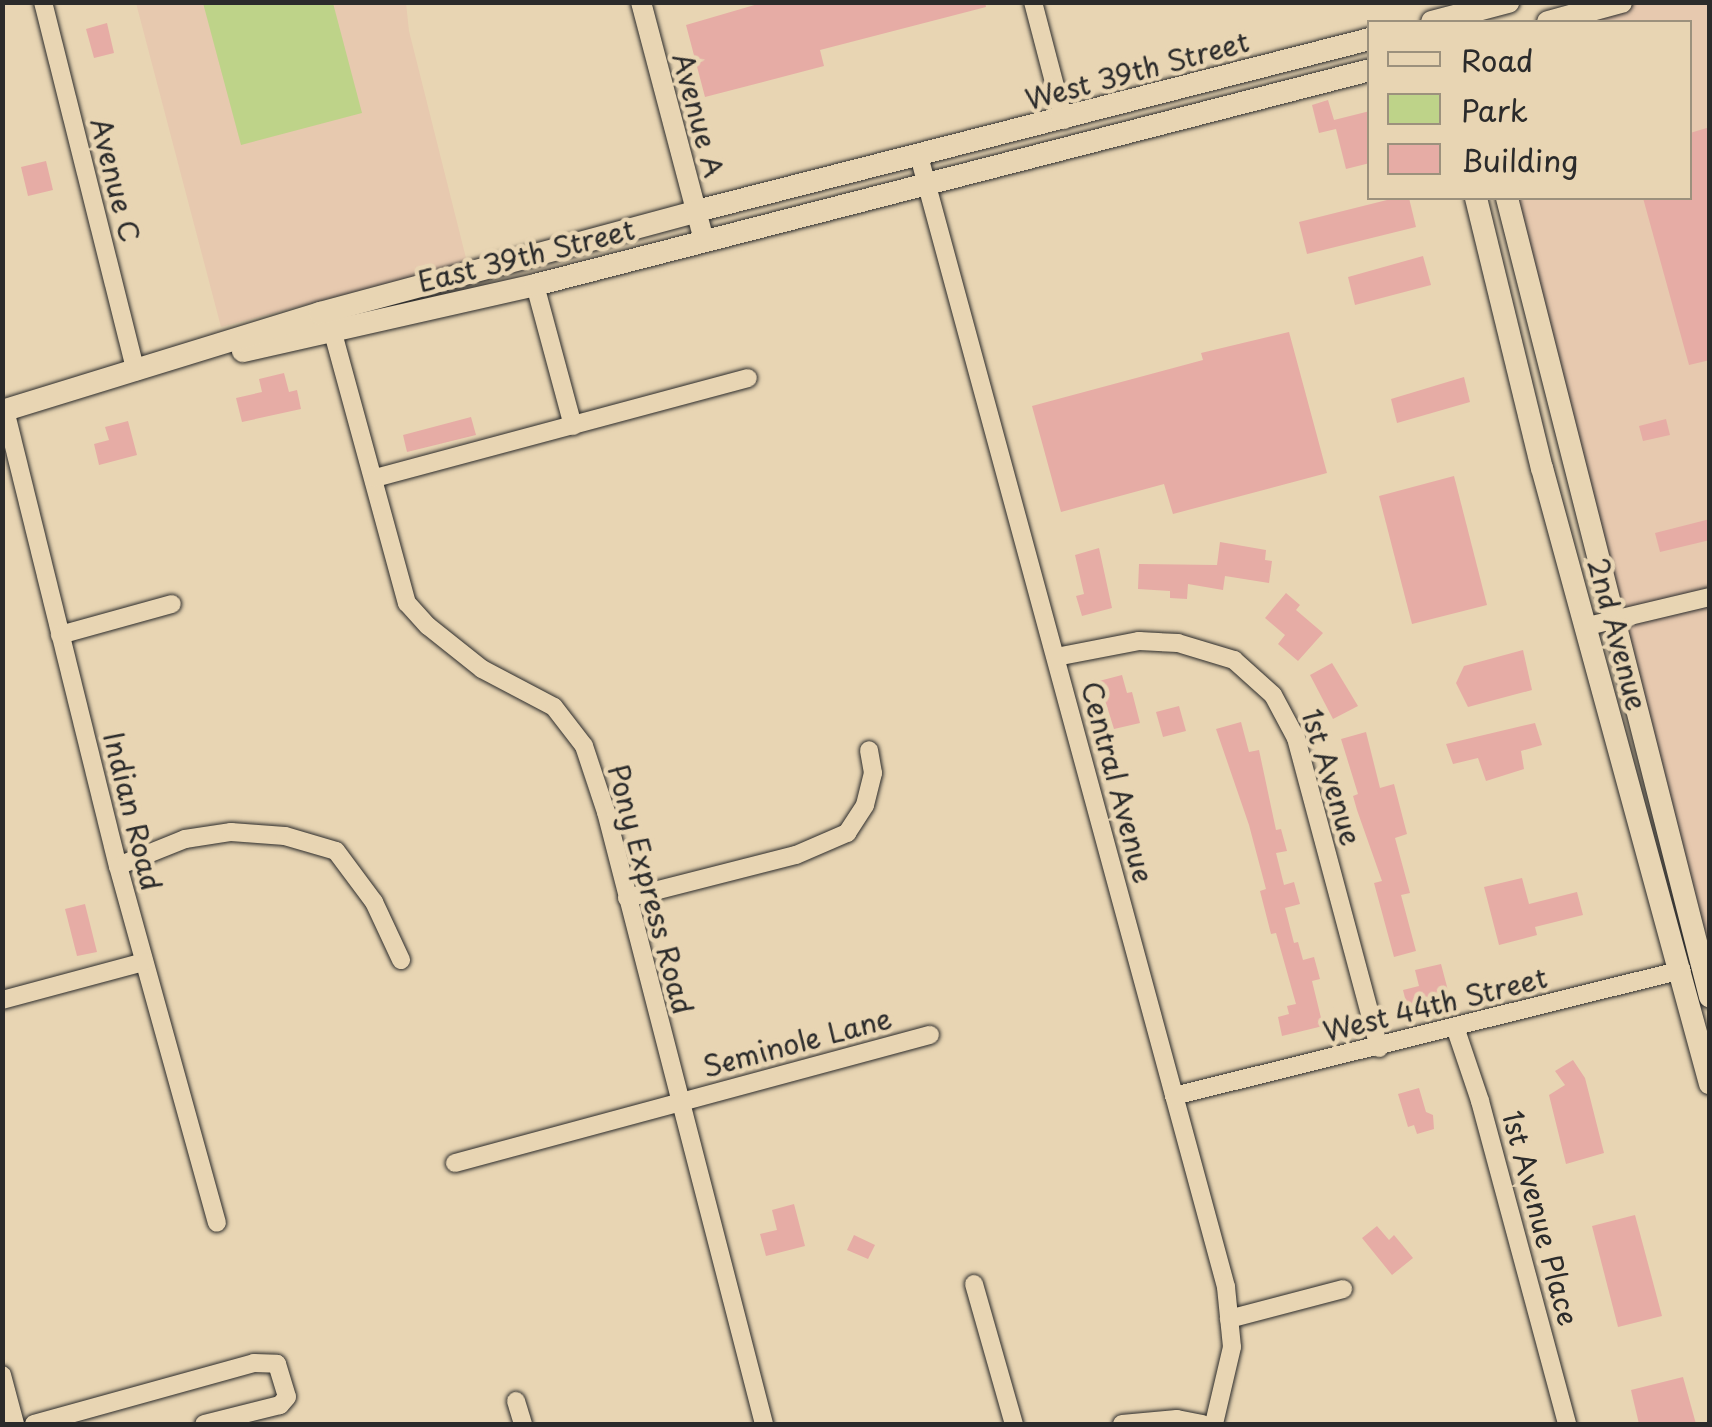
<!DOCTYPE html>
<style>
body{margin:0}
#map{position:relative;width:1712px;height:1427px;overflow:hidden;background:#e8d5b3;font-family:"Playpen Sans",sans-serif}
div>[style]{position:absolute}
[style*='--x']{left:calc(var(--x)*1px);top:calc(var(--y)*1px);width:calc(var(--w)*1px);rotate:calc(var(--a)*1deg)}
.built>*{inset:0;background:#e7c9af}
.green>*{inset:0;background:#bed389}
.building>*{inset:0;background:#e6aca5}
.roads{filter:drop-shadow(0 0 2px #2b2b2b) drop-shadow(0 0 2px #2b2b2b)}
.minor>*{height:18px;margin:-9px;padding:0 9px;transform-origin:9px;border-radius:9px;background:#e8d5b3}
.tertiary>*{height:20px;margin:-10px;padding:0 10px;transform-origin:10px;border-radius:10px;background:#e8d5b3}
.secondary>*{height:22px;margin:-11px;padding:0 11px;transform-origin:11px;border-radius:11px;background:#e8d5b3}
span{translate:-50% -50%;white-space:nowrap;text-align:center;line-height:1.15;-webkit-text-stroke:9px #e8d5b3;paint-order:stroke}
.street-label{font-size:28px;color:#2b2b2b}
.frame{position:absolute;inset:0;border:5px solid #2b2b2b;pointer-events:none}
.legend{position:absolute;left:1367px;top:20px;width:325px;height:180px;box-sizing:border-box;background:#e8d5b3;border:2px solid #9c917d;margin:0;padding:12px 18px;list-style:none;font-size:30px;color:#2b2b2b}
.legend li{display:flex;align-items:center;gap:20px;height:50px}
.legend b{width:50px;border:2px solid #9c917d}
</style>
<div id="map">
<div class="built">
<i style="clip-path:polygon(136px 3px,406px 3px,409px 31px,467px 262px,221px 327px)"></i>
<i style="clip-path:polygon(1625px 3px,1709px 3px,1709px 947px,1511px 198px,1690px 198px,1690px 22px,1550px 22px)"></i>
</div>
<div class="green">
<i style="clip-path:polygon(203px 3px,333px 3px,362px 113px,241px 145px)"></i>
</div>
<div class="building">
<i style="clip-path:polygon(765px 2px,985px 2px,986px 7px,820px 50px,824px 66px,705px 97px,686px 25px)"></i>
<i style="clip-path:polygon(107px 23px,114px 53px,94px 58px,86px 29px)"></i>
<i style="clip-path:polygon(1328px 100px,1334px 120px,1370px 111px,1370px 163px,1346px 169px,1336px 129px,1319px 133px,1312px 105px)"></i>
<i style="clip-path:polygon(1710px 127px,1710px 360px,1689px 365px,1643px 198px,1690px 198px,1690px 133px)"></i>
<i style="clip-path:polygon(46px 161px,53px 190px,28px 196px,21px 167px)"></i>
<i style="clip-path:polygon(1395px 198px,1409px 198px,1416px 227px,1307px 254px,1299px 222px)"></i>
<i style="clip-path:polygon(1423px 256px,1431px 285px,1355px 305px,1348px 277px)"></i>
<i style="clip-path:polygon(1289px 332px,1327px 473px,1173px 514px,1164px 484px,1061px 512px,1032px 406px,1203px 360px,1201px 353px)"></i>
<i style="clip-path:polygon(284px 373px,289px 392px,297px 390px,301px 409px,242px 422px,236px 398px,262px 392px,259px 379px)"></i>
<i style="clip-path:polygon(1464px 377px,1470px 402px,1397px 423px,1391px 399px)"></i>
<i style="clip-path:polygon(471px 417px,476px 435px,407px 452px,403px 435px)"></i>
<i style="clip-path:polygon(1666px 419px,1670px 435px,1643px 441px,1639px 426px)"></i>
<i style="clip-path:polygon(128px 421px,137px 455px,99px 465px,94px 444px,109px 440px,105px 427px)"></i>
<i style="clip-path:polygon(1454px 476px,1487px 605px,1412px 624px,1379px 496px)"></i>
<i style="clip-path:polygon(1710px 519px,1710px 540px,1660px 552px,1655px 533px)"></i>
<i style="clip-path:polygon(1220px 542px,1266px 550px,1265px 560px,1272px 561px,1269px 583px,1225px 576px,1223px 590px,1188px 584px,1187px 599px,1170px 598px,1170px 591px,1138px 589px,1139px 564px,1217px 565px)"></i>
<i style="clip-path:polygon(1099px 548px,1112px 608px,1082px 616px,1076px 596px,1084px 594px,1075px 555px)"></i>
<i style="clip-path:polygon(1286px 593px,1300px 605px,1296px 610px,1323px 633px,1298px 661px,1278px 644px,1285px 635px,1265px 618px)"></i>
<i style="clip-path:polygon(1523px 650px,1532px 690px,1468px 707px,1456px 683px,1464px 666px)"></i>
<i style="clip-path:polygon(1332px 663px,1358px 706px,1333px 719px,1310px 675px)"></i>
<i style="clip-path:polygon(1122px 675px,1127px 693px,1132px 692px,1140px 723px,1114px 729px,1099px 681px)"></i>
<i style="clip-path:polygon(1179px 706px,1186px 731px,1163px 737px,1156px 712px)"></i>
<i style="clip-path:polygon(1241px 722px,1249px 752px,1259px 750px,1276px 830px,1281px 829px,1287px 851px,1276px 853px,1284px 885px,1294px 882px,1300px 904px,1285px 908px,1294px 943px,1298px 942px,1303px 960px,1314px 957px,1320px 979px,1312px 981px,1323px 1026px,1282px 1036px,1278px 1017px,1289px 1014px,1287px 1006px,1296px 1004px,1276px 933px,1271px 934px,1260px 891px,1266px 889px,1249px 825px,1216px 729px)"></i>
<i style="clip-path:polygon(1535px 723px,1542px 745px,1521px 751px,1524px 769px,1486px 781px,1478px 758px,1453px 764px,1446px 744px)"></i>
<i style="clip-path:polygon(1366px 732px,1380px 788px,1394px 784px,1407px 834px,1395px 838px,1410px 893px,1401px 895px,1416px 951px,1394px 957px,1374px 883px,1382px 881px,1357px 810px,1353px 796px,1358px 794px,1341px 739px)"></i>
<i style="clip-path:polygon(1522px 878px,1529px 904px,1577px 892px,1583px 915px,1535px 927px,1537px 935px,1499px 945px,1484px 887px)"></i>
<i style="clip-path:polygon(85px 904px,97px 952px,77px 956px,65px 909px)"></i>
<i style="clip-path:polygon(1441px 964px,1450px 998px,1408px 1010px,1403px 990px,1419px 986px,1415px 970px)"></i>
<i style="clip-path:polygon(1573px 1060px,1585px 1078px,1604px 1153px,1566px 1164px,1549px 1095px,1565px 1085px,1555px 1071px)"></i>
<i style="clip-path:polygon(1419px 1088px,1426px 1112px,1433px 1115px,1434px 1129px,1417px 1134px,1414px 1125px,1408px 1127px,1398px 1094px)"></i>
<i style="clip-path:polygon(794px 1204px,805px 1246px,766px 1256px,760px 1234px,777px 1230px,772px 1210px)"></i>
<i style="clip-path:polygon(1635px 1215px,1662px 1316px,1618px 1327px,1592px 1226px)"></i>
<i style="clip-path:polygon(1377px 1226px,1389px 1240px,1394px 1235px,1413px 1258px,1392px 1275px,1362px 1238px)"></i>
<i style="clip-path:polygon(854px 1235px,875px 1245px,868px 1259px,847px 1250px)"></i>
<i style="clip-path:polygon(1683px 1377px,1696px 1424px,1639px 1424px,1631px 1390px)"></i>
</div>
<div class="roads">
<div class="minor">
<i style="--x:43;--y:2;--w:381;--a:75.9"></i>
<i style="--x:1033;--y:2;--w:122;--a:75.3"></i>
<i style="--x:919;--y:156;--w:1172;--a:74.81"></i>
<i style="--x:1226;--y:1287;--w:60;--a:84.3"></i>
<i style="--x:1232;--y:1347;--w:79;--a:103.2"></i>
<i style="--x:535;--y:285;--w:146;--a:74.9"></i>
<i style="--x:333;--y:333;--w:280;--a:74.7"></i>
<i style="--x:407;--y:603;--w:31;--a:48"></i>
<i style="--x:428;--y:626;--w:69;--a:38.5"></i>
<i style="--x:482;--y:669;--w:81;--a:27.8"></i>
<i style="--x:554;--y:707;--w:49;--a:52.4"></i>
<i style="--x:584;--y:746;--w:70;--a:71.6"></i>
<i style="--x:606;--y:812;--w:632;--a:75.52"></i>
<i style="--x:5;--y:410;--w:470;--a:76.1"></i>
<i style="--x:118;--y:866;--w:370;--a:74.5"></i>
<i style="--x:375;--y:478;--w:386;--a:-15"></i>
<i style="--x:1584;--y:627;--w:130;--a:-13.4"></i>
<i style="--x:60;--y:635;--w:116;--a:-15.5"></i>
<i style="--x:1056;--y:657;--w:85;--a:-10.9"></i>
<i style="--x:1139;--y:641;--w:39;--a:3"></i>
<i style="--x:1178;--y:643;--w:59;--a:16.9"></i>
<i style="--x:1234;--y:660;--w:52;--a:41.9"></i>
<i style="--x:1273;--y:695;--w:49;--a:61.9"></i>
<i style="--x:1296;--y:738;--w:321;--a:75"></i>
<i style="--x:118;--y:866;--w:72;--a:-21.9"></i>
<i style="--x:185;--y:839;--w:47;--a:-8.7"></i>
<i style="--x:231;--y:832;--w:54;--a:4.2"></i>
<i style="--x:285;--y:836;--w:53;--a:16.4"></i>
<i style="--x:336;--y:851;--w:64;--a:53.3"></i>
<i style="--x:374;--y:902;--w:64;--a:65"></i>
<i style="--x:627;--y:898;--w:174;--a:-14.3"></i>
<i style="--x:796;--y:855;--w:56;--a:-23.3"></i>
<i style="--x:847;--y:833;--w:33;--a:-57"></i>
<i style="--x:865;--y:805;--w:33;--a:-76"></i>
<i style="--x:873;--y:773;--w:23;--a:-100"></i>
<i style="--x:2;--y:1000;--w:147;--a:-15"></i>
<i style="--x:1455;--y:1027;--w:78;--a:71.3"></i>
<i style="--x:1480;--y:1101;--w:335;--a:74.9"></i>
<i style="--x:1174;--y:1096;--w:523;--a:-13.93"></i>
<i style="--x:455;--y:1163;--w:492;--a:-15.1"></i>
<i style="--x:974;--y:1284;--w:146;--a:74.1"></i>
<i style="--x:1229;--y:1319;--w:118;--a:-14.7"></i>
<i style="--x:2;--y:1375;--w:51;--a:75.1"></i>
<i style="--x:516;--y:1401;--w:24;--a:73"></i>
<i style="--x:34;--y:1424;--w:228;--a:-15.5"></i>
<i style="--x:254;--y:1363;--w:23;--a:2"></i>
<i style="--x:277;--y:1364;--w:34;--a:73"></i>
<i style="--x:287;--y:1397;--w:11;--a:131"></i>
<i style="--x:280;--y:1405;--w:78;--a:166"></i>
<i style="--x:1122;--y:1424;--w:55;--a:-5.2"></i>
<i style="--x:1177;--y:1419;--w:26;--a:11"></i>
</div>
<div class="tertiary">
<i style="--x:641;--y:2;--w:247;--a:75.2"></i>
</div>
<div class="secondary">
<i style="--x:1432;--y:22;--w:79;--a:-14.7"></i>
<i style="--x:1548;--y:22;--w:76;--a:-15.3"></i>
<i style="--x:1476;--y:198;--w:278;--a:76.3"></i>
<i style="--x:1542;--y:468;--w:638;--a:74.74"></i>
<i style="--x:1507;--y:198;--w:824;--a:75.74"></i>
<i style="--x:243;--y:351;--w:299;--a:-12.7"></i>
<i style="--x:535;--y:285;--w:862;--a:-14.44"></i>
<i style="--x:2;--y:411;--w:333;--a:-17.1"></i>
<i style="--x:320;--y:313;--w:391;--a:-15.1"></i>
<i style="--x:697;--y:211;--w:695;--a:-14.34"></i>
</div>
</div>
<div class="street-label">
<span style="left:1137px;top:70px;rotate:-15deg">West 39th Street</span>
<span style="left:699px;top:115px;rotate:75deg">Avenue A</span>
<span style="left:116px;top:180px;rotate:76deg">Avenue C</span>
<span style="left:526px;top:255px;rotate:-14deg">East 39th Street</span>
<span style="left:1618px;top:634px;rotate:75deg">2nd Avenue</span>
<span style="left:1332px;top:777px;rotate:73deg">1st Avenue</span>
<span style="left:1118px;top:782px;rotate:75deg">Central Avenue</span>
<span style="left:133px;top:811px;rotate:76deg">Indian Road</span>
<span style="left:651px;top:889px;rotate:75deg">Pony Express Road</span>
<span style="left:1435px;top:1004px;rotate:-14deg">West 44th Street</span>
<span style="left:797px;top:1042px;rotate:-15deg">Seminole Lane</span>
<span style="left:1541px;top:1218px;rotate:75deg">1st Avenue Place</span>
</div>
<div class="frame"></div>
<ul class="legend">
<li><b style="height:12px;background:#e8d5b3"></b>Road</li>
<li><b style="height:28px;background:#bed389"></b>Park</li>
<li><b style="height:28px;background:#e6aca5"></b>Building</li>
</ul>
</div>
